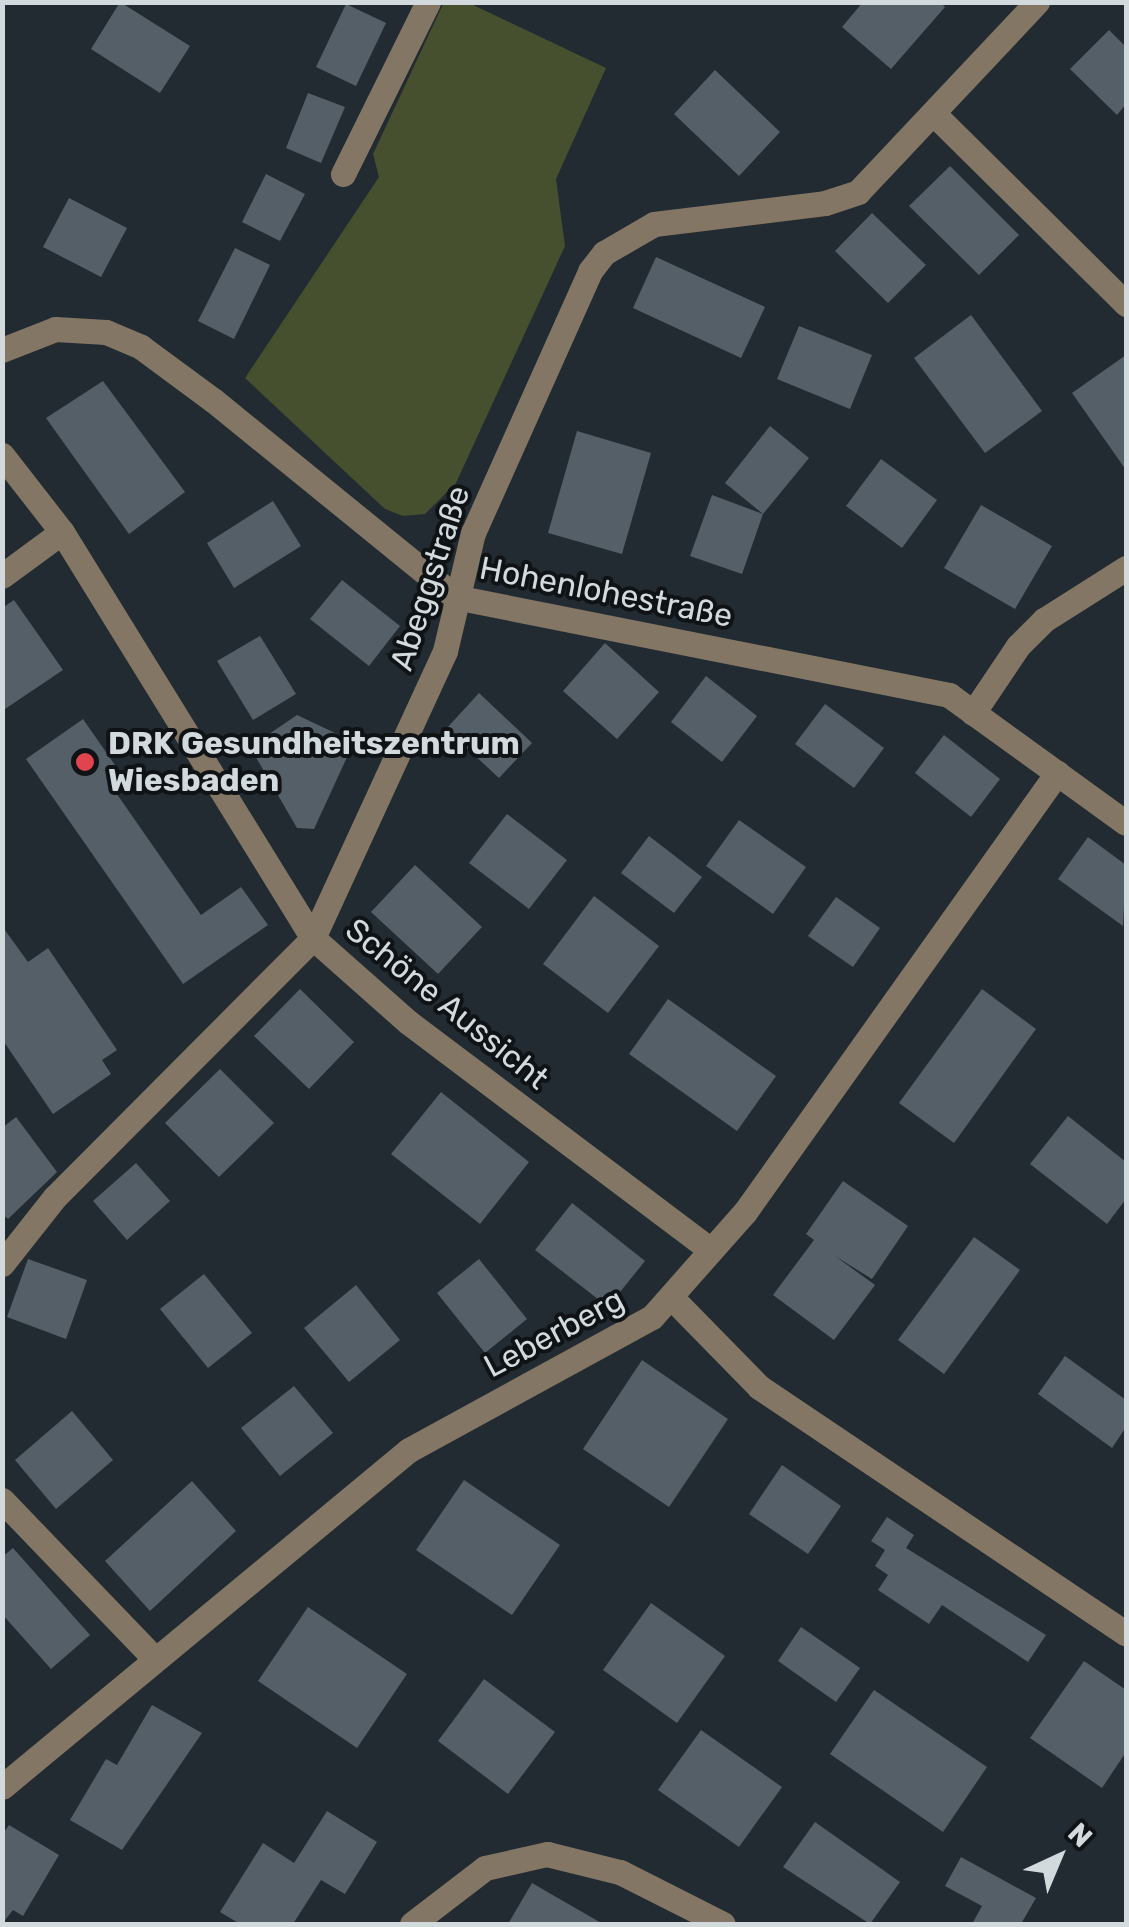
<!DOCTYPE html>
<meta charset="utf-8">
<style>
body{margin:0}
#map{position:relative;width:1129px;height:1927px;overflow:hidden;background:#222b32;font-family:Rubik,sans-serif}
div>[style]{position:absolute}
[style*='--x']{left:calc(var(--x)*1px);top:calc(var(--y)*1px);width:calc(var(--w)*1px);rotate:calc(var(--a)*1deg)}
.green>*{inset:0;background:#464f2e}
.building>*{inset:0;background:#545f67}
.minor>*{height:25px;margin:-12.5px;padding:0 12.5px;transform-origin:12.5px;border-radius:12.5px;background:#847664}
.dots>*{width:28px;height:28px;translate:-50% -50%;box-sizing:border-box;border:5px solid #0f1316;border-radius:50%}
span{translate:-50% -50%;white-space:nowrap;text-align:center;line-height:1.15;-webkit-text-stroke:8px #0f1316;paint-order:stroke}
.street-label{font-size:32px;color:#d3dade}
.poi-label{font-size:32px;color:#d3dade;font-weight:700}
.left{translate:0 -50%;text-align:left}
.frame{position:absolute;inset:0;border:5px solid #d3dade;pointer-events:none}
.north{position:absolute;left:1009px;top:1807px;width:100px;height:100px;-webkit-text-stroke:8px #0f1316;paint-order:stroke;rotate:44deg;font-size:28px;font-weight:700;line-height:40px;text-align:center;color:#d3dade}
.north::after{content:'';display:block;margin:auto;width:35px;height:45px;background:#d3dade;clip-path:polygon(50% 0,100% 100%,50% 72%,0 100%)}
</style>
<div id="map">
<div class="green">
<i style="clip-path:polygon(444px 2px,469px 3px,606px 68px,556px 179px,565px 246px,456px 483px,425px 514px,403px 516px,385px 509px,245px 378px,379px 177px,373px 154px)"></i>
</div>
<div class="building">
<i style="clip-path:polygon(120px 2px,190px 46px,160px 93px,91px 49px)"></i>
<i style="clip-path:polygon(863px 2px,940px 2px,945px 7px,891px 69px,842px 27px)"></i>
<i style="clip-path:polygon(346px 4px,386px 23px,356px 86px,316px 67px)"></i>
<i style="clip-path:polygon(1109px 30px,1126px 47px,1126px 104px,1117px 115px,1070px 69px)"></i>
<i style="clip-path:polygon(715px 70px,780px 132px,739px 176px,674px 114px)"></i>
<i style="clip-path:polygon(308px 93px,345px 107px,321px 163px,286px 148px)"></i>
<i style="clip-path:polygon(950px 166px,1019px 235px,979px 275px,909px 206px)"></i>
<i style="clip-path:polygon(266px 174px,305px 194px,280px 241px,242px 222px)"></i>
<i style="clip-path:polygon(69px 198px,127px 228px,101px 277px,43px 247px)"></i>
<i style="clip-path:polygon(872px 213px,926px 265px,888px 303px,835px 251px)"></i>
<i style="clip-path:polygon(235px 248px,270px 265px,234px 339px,198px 321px)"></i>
<i style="clip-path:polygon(656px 257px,765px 307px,741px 358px,633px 308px)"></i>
<i style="clip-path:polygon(971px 315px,1042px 411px,985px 453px,914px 358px)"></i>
<i style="clip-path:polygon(799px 326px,872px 355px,850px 409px,777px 379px)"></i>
<i style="clip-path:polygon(1126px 355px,1126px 470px,1072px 393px)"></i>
<i style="clip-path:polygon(103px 381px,185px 492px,129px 534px,46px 418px)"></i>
<i style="clip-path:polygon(770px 426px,809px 458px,763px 514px,725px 483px)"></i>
<i style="clip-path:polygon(577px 431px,651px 453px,622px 554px,548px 533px)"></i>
<i style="clip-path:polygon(881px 459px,937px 500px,902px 548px,846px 506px)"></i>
<i style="clip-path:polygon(712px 495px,763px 514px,742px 574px,690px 556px)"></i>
<i style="clip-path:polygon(273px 501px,301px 546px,234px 588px,207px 543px)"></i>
<i style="clip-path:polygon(981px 505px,1052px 546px,1015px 609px,944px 568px)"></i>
<i style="clip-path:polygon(342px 580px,400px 626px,369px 666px,310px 619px)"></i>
<i style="clip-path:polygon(14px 600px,63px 670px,2px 711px,2px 608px)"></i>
<i style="clip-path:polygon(260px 636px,296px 694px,253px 720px,217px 661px)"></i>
<i style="clip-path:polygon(605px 643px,659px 692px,617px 739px,563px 691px)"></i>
<i style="clip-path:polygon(706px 676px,757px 716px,722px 762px,671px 722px)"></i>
<i style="clip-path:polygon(479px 693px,532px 743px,499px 778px,446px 729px)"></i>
<i style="clip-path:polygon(825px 704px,884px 748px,854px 788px,795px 744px)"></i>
<i style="clip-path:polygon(297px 715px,354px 742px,314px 829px,297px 828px,250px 747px)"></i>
<i style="clip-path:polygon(83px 719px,124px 778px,112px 787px,201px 915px,241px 887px,268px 925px,183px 984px,26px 759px)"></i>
<i style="clip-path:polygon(944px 735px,1000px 779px,971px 817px,915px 773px)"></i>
<i style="clip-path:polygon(507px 814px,567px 860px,529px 909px,469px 863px)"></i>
<i style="clip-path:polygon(739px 820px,806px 867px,773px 914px,706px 866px)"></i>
<i style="clip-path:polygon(649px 836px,702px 877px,674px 913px,621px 873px)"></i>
<i style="clip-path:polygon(1088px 837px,1126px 865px,1123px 926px,1058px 879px)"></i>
<i style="clip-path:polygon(415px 865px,482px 927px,438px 974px,371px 912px)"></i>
<i style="clip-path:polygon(594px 896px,659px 946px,608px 1013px,543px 964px)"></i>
<i style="clip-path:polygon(836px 897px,880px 928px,853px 967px,808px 936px)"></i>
<i style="clip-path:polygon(2px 926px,28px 962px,48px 948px,117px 1050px,102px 1060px,111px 1074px,53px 1114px,2px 1039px)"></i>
<i style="clip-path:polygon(300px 989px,354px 1042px,309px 1089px,254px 1036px)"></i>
<i style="clip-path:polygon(982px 989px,1036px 1029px,954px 1143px,899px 1103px)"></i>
<i style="clip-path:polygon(668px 999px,776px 1076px,737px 1131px,629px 1054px)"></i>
<i style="clip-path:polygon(220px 1069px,274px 1123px,219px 1177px,165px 1123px)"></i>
<i style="clip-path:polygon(441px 1092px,529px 1162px,480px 1224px,391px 1154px)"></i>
<i style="clip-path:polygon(1068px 1116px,1126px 1162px,1126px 1199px,1107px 1224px,1030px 1164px)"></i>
<i style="clip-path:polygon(16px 1117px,57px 1172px,8px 1219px,2px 1214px,2px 1128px)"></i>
<i style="clip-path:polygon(136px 1163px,170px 1201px,127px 1240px,93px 1201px)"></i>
<i style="clip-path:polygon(843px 1181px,908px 1226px,872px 1279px,835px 1256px,875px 1285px,834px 1340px,773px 1295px,814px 1240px,806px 1234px)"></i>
<i style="clip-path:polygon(572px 1203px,645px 1261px,608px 1307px,535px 1250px)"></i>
<i style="clip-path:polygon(974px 1237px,1020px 1270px,944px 1374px,898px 1340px)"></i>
<i style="clip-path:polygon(28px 1259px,87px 1280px,66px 1339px,7px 1317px)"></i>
<i style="clip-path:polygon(479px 1259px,527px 1319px,485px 1353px,437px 1293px)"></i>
<i style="clip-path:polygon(204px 1274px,252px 1333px,208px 1368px,160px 1309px)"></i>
<i style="clip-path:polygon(356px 1285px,400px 1340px,349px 1382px,304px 1328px)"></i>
<i style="clip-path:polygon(1065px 1356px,1126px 1400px,1126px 1427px,1112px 1448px,1038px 1394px)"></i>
<i style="clip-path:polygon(642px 1360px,728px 1419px,669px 1507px,583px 1449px)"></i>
<i style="clip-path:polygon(294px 1386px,333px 1433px,280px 1476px,241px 1428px)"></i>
<i style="clip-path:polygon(72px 1411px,113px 1460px,56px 1509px,15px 1460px)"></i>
<i style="clip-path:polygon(782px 1465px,841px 1506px,808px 1554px,749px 1514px)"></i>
<i style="clip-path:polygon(464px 1480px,560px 1545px,512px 1615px,416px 1550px)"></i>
<i style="clip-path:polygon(192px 1481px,236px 1531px,150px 1611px,105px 1561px)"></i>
<i style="clip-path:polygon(887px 1517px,914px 1535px,906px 1548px,1046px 1635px,1028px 1662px,942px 1605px,929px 1624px,878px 1590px,888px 1575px,875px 1566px,885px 1550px,871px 1541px)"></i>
<i style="clip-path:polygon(13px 1548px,90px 1635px,51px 1669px,2px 1614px,2px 1557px)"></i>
<i style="clip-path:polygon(651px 1603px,725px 1656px,677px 1723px,603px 1670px)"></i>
<i style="clip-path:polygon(308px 1607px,407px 1674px,357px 1748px,258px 1681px)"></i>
<i style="clip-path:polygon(801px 1627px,860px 1668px,836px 1702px,778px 1661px)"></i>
<i style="clip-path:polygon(1084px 1661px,1126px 1690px,1126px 1752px,1102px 1788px,1030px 1738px)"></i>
<i style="clip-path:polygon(484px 1679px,555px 1732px,508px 1794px,438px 1741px)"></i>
<i style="clip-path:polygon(874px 1690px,987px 1767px,943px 1832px,830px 1754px)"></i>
<i style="clip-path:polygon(152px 1705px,202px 1733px,122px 1850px,70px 1820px,106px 1759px,117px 1765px)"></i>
<i style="clip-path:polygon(701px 1730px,782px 1787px,739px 1847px,658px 1790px)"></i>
<i style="clip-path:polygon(327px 1811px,377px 1842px,345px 1894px,321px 1880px,293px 1924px,240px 1924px,220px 1912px,263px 1843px,294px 1863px)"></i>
<i style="clip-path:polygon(815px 1822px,900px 1882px,870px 1924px,783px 1867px)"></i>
<i style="clip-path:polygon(9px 1825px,59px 1855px,23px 1916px,13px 1910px,2px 1924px,2px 1835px)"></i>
<i style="clip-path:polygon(961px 1857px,1036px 1898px,1021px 1924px,972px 1924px,982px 1906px,945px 1886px)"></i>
<i style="clip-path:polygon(532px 1883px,603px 1924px,508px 1924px)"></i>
</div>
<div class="minor">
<i style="--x:935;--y:115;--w:269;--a:44.7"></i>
<i style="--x:343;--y:174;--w:192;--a:-63.7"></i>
<i style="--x:2;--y:350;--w:57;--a:-21.6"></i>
<i style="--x:55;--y:329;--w:51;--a:3.4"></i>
<i style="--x:106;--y:332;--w:38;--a:23"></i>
<i style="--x:141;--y:347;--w:89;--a:36.4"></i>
<i style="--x:213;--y:400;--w:312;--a:39.1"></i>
<i style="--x:455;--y:597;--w:504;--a:11.22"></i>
<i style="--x:949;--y:695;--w:218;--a:35.9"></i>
<i style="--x:2;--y:455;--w:98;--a:52.1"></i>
<i style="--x:62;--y:532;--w:477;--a:58.3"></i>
<i style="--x:313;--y:938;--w:127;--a:41.5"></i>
<i style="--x:408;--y:1022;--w:379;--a:37"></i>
<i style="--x:2;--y:576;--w:74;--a:-36.3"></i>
<i style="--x:973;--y:713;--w:81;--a:-56.1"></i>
<i style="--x:1018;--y:646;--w:37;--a:-45"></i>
<i style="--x:1044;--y:620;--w:97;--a:-32.4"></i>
<i style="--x:2;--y:1264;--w:85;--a:-51.7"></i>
<i style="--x:55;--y:1197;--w:366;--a:-45.1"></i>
<i style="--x:313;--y:938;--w:316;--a:-65.3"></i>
<i style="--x:445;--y:651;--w:121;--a:-76.7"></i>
<i style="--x:473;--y:533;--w:287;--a:-65.9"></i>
<i style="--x:590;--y:271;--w:23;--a:-52"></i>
<i style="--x:604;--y:253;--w:58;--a:-30.1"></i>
<i style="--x:654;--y:224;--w:172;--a:-7"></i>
<i style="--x:825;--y:203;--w:35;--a:-18"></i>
<i style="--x:858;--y:192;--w:261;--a:-46.7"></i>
<i style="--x:671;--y:1297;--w:126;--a:45.6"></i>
<i style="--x:759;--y:1387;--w:442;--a:33.9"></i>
<i style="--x:2;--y:1500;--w:219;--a:46.1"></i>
<i style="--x:2;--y:1787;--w:528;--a:-39.63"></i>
<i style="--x:409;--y:1450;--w:277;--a:-28.7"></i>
<i style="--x:652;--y:1317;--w:140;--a:-48.5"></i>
<i style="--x:745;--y:1212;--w:539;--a:-54.6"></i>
<i style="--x:412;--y:1924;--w:92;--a:-37.5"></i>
<i style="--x:485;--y:1868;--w:64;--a:-12.7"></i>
<i style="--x:547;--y:1854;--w:75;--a:13.9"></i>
<i style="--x:620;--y:1872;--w:115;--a:26.8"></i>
</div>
<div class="dots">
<i style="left:85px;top:762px;background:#e0444e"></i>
</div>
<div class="street-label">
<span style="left:430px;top:578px;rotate:-72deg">Abeggstraße</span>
<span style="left:606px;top:592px;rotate:11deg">Hohenlohestraße</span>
<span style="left:447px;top:1004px;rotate:39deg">Schöne Aussicht</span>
<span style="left:554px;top:1333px;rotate:-28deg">Leberberg</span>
</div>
<div class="poi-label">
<span class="left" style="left:108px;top:762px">DRK Gesundheitszentrum<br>Wiesbaden</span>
</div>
<div class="frame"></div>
<div class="north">N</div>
</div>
